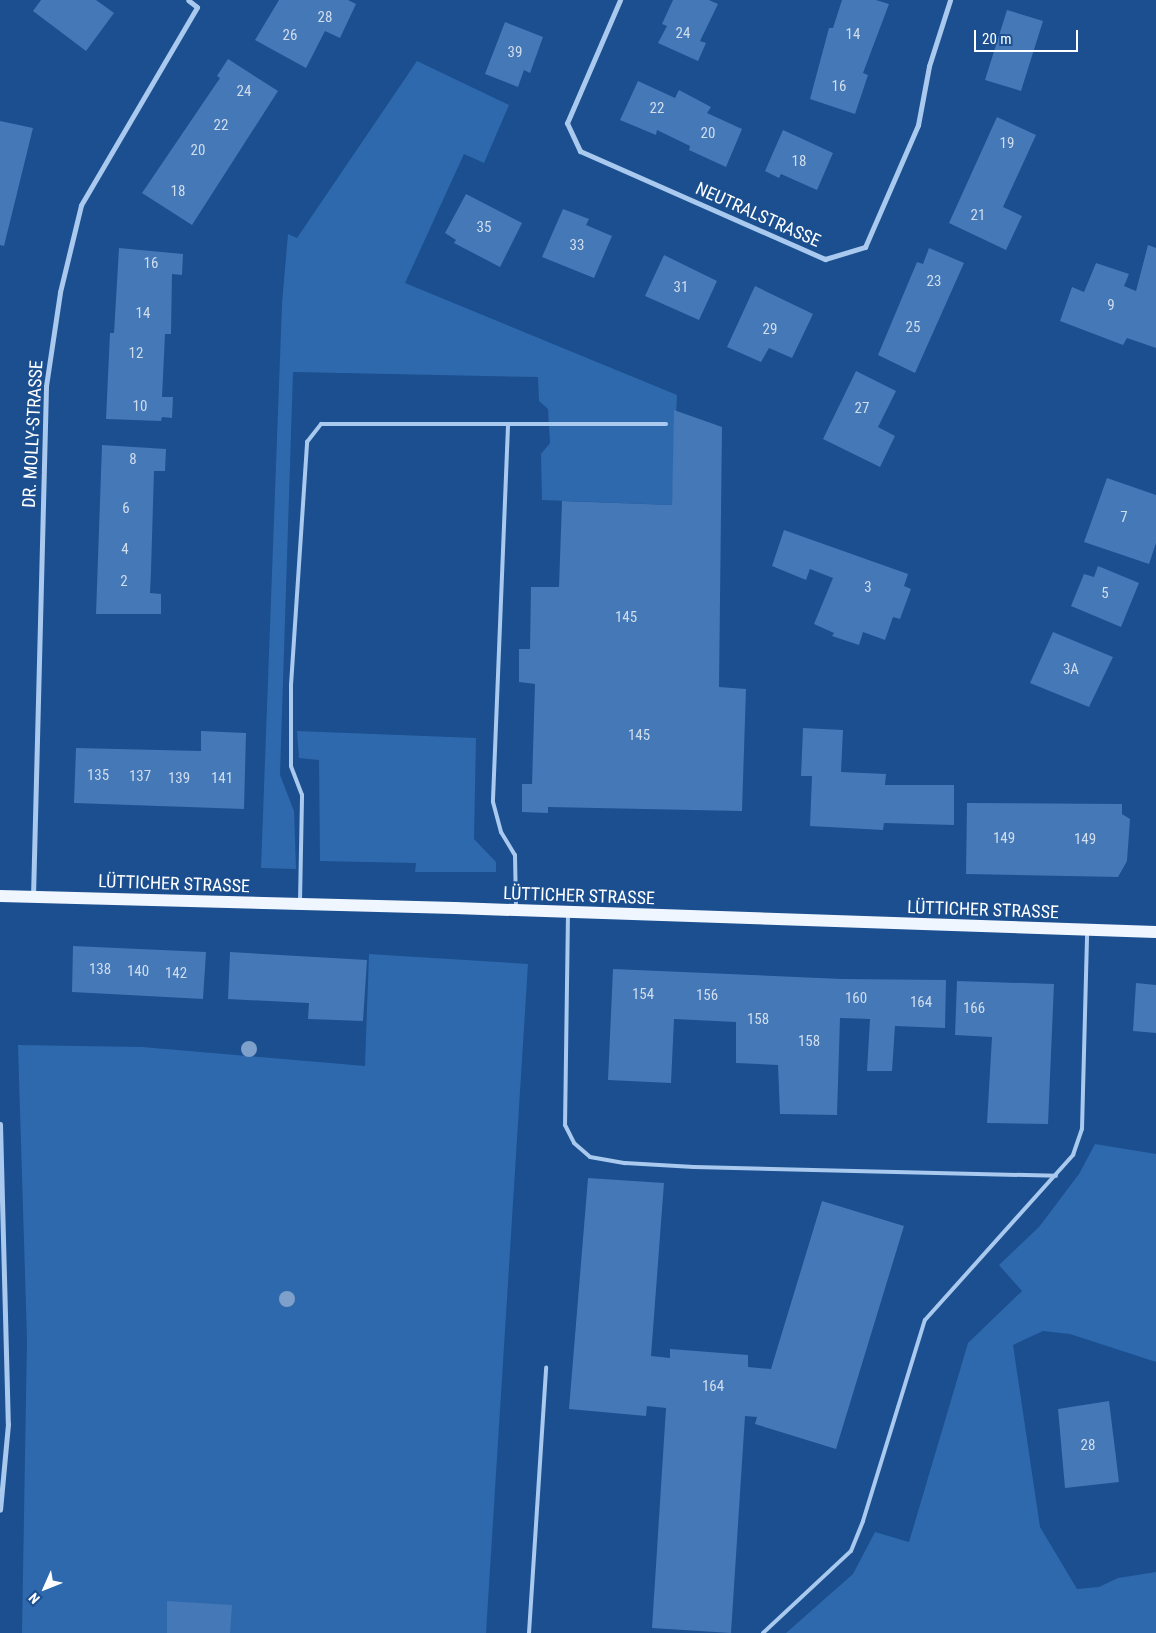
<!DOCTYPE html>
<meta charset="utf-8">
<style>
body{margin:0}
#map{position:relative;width:1156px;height:1633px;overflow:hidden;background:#1b4f8f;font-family:"Roboto Condensed",sans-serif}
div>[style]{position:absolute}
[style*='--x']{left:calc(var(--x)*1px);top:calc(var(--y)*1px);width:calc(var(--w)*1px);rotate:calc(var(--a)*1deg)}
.green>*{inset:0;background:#2e69ad}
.building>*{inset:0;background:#4478b7}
.lane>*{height:4px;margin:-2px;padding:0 2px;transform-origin:2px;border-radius:2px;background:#a9c9ee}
.street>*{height:5px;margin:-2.5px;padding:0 2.5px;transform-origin:2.5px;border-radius:2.5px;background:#a9c9ee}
.primary>*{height:12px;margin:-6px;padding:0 6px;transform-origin:6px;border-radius:6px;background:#f0f6ff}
.trees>*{width:16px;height:16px;margin:-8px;border-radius:50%;background:#7ea0ca}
span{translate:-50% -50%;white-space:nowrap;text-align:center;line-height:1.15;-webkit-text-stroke:5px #1b4f8f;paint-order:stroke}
.number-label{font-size:15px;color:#d0dded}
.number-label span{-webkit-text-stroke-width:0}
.street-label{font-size:18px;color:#fff}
.north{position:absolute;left:20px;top:1563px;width:50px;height:50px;-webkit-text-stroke:4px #1b4f8f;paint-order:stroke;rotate:226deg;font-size:14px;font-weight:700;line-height:20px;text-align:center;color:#fff}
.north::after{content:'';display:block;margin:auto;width:18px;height:22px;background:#fff;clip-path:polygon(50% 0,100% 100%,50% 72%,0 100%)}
.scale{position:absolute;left:974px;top:30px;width:104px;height:22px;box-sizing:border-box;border:2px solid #fff;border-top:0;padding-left:6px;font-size:15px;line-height:18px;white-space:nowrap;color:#fff;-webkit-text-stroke:4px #1b4f8f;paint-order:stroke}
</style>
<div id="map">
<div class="green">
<i style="clip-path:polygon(417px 61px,509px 105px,484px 163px,464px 154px,405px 283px,677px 395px,672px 505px,542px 500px,541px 454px,550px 443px,548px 409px,539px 401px,538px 377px,293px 372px,280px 775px,294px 811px,296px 869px,261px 868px,282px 304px,288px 234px,297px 238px)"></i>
<i style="clip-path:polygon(297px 731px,476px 738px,474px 839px,496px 862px,496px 872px,415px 872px,416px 863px,320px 861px,319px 760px,299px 758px)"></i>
<i style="clip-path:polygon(369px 954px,528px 964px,486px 1633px,22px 1633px,27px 1339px,18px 1045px,142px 1047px,365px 1066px)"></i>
<i style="clip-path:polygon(1095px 1144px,1156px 1154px,1156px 1362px,1070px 1334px,1043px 1331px,1013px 1345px,1040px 1527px,1077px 1589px,1099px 1587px,1118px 1578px,1156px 1572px,1156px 1633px,786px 1633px,853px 1574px,875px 1532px,909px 1542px,968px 1343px,1022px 1291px,999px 1265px,1039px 1227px,1079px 1174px)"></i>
</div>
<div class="building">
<i style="clip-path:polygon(41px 0,96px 0,114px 13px,86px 51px,33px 11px)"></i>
<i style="clip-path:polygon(279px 0,348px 0,356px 4px,340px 38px,325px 31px,306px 68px,255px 40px)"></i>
<i style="clip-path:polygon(673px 0,709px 0,718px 4px,700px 41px,706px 43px,698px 61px,658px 43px,667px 26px,662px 24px)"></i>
<i style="clip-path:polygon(842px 0,876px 0,889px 4px,863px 73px,868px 75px,855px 114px,810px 99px,829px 28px,833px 28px)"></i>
<i style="clip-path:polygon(1007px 10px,1043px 21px,1021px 91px,985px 80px)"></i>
<i style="clip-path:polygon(505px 22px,543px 37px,530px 73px,524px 70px,518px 87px,485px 74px)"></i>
<i style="clip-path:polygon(228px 59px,278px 91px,192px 225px,142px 193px,220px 78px,217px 76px)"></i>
<i style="clip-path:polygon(638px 81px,675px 98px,679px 90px,711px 107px,707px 113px,742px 129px,726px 167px,689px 150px,690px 146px,657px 130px,656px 135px,620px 120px)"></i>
<i style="clip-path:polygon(997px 117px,1036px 135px,1003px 207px,1022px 216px,1006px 250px,949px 223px)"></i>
<i style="clip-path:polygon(0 121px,33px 128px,4px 246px,0 245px)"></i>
<i style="clip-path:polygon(783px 130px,833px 153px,817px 190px,781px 174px,779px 178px,765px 171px)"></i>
<i style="clip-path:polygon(466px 194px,522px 223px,500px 267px,454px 243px,456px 240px,445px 233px)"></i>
<i style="clip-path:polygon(563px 209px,589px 219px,586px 225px,612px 236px,594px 278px,542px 257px)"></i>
<i style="clip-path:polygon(1148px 245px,1156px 248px,1156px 348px,1127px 338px,1123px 345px,1060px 321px,1072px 287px,1084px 292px,1096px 263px,1129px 274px,1124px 286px,1136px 291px)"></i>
<i style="clip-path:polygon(119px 248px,183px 254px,182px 275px,172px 274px,171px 334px,165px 334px,162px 397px,173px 397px,172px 418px,162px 417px,161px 421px,106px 419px,110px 333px,114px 333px)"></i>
<i style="clip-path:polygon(929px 248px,964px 263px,915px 373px,878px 355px,917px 262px,923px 264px)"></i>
<i style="clip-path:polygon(664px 255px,717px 281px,699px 320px,645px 296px)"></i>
<i style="clip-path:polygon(755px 286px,813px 314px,792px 358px,769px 348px,761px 362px,727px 347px)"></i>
<i style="clip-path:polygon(856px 371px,896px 391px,878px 427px,895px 436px,880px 467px,823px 439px)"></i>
<i style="clip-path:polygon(674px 410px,722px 427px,719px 687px,746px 689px,742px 811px,548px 807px,548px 813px,522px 812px,522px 784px,532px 784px,535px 684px,519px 682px,519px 649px,530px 649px,531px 587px,559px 587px,562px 501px,672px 505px)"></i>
<i style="clip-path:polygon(102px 445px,166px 449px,165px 471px,154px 471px,151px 571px,150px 593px,161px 594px,161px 614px,96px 614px)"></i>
<i style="clip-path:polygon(1107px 478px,1156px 495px,1156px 543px,1149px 564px,1084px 542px)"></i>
<i style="clip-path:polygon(784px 530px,908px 574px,904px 586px,911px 589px,900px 619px,893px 617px,885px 640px,863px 632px,859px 645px,832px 636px,834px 633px,814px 624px,833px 578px,810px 569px,806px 580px,772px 566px)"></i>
<i style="clip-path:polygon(1098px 566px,1139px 583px,1121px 627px,1071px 606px,1084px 574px,1094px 577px)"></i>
<i style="clip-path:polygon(1053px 632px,1113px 657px,1089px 707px,1030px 683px)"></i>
<i style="clip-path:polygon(803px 728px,843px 730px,841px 772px,886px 774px,885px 785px,954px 785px,954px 825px,884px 823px,883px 830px,810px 826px,812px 776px,801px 776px)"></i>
<i style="clip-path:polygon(201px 731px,246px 733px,244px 809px,74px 803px,76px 748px,201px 751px)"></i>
<i style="clip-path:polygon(967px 803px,1122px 804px,1122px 814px,1130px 819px,1127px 861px,1118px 877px,966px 874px)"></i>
<i style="clip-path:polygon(73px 946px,206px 952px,203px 999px,72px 992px)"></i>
<i style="clip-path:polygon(230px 952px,367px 960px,363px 1021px,308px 1019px,309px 1003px,228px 999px)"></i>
<i style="clip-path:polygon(613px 969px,842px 979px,946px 980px,945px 1028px,895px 1026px,892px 1071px,867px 1071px,870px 1019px,840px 1018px,837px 1115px,780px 1114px,778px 1065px,736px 1063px,736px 1022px,674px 1019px,671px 1083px,608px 1080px)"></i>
<i style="clip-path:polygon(957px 981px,1054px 984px,1048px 1124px,987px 1123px,992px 1037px,955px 1035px)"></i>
<i style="clip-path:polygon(1136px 983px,1156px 985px,1156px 1033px,1133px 1031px)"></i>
<i style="clip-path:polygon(588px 1178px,664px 1183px,651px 1356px,670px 1358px,670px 1349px,748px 1355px,748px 1367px,771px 1369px,822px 1201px,904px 1226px,836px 1449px,755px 1424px,757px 1417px,745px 1416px,731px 1633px,652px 1628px,666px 1408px,647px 1406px,646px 1416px,569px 1409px)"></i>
<i style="clip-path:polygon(1109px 1401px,1119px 1482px,1065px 1488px,1058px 1409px)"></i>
<i style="clip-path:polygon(167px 1601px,232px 1605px,230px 1633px,167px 1633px)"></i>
</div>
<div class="lane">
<i style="--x:508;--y:426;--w:376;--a:92.3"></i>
<i style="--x:493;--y:802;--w:31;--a:75"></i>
<i style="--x:501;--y:832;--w:27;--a:59"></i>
<i style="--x:515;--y:855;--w:53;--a:88.9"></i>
<i style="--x:300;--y:902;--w:107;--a:-88.9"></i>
<i style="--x:302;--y:795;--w:31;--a:-111"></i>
<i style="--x:291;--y:766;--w:81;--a:-90"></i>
<i style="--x:291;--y:685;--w:244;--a:-86.2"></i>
<i style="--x:307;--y:442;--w:23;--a:-52"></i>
<i style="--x:321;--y:424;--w:345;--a:0"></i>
<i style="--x:568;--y:913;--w:212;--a:90.8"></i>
<i style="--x:565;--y:1125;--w:20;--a:63"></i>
<i style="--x:574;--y:1143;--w:21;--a:41"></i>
<i style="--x:590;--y:1157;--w:36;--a:10"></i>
<i style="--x:625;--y:1163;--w:69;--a:3.3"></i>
<i style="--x:694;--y:1167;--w:362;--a:1.4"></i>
<i style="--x:529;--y:1633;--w:266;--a:-86.3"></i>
<i style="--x:763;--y:1633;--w:120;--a:-43"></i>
<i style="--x:851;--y:1551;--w:32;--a:-68"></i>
<i style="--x:863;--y:1521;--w:210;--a:-72.9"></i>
<i style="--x:925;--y:1320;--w:222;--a:-48.1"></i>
<i style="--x:1073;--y:1155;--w:28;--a:-71"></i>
<i style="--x:1082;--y:1129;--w:196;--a:-88.5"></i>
</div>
<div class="street">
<i style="--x:620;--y:0;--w:134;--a:113.3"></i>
<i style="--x:567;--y:123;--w:31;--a:65"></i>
<i style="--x:580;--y:151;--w:268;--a:23.8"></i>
<i style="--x:825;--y:259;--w:42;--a:-16.7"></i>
<i style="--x:865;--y:247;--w:133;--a:-66.5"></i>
<i style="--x:918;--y:125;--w:60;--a:-79.4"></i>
<i style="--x:929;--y:66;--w:69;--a:-72.3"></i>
<i style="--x:33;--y:897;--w:511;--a:-88.54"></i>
<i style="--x:46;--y:386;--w:95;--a:-81.5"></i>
<i style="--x:60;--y:292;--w:89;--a:-76.4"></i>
<i style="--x:81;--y:205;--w:229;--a:-59.6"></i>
<i style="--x:197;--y:7;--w:11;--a:-142"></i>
<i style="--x:0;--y:1124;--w:300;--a:88.5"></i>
<i style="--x:8;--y:1424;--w:86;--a:95.3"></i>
</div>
<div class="primary">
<i style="--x:0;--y:896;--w:455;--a:1.5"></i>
<i style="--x:455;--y:908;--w:701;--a:1.96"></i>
</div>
<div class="trees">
<i style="left:249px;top:1049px"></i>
<i style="left:287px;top:1299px"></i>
</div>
<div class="number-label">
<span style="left:325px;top:18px">28</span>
<span style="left:683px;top:34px">24</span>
<span style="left:853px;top:35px">14</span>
<span style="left:290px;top:36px">26</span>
<span style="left:515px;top:53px">39</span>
<span style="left:839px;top:87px">16</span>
<span style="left:244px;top:92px">24</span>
<span style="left:657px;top:109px">22</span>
<span style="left:221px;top:126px">22</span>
<span style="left:708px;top:134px">20</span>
<span style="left:1007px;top:144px">19</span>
<span style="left:198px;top:151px">20</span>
<span style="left:799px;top:162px">18</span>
<span style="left:178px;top:192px">18</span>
<span style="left:978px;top:216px">21</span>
<span style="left:484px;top:228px">35</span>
<span style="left:577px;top:246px">33</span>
<span style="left:151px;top:264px">16</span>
<span style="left:934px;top:282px">23</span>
<span style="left:681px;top:288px">31</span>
<span style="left:1111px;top:306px">9</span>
<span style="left:143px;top:314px">14</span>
<span style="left:913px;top:328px">25</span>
<span style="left:770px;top:330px">29</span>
<span style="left:136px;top:354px">12</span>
<span style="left:140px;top:407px">10</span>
<span style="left:862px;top:409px">27</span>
<span style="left:133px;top:460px">8</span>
<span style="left:126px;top:509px">6</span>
<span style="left:1124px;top:518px">7</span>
<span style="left:125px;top:550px">4</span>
<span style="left:124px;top:582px">2</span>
<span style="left:868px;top:588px">3</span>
<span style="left:1105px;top:594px">5</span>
<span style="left:626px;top:618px">145</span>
<span style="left:1071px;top:670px">3A</span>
<span style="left:639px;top:736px">145</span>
<span style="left:98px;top:776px">135</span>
<span style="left:140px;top:777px">137</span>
<span style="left:179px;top:779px">139</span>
<span style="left:222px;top:779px">141</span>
<span style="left:1004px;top:839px">149</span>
<span style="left:1085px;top:840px">149</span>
<span style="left:100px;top:970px">138</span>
<span style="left:138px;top:972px">140</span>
<span style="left:176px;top:974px">142</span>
<span style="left:643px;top:995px">154</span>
<span style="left:707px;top:996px">156</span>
<span style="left:856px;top:999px">160</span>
<span style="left:921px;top:1003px">164</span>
<span style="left:974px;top:1009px">166</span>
<span style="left:758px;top:1020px">158</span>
<span style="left:809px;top:1042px">158</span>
<span style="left:713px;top:1387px">164</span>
<span style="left:1088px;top:1446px">28</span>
</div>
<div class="street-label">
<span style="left:758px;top:215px;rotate:24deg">NEUTRALSTRASSE</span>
<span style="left:33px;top:434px;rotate:-87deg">DR. MOLLY-STRASSE</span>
<span style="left:174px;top:884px;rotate:2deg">LÜTTICHER STRASSE</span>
<span style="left:579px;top:896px;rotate:2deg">LÜTTICHER STRASSE</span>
<span style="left:983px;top:910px;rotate:2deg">LÜTTICHER STRASSE</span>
</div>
<div class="north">N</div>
<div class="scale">20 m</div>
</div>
